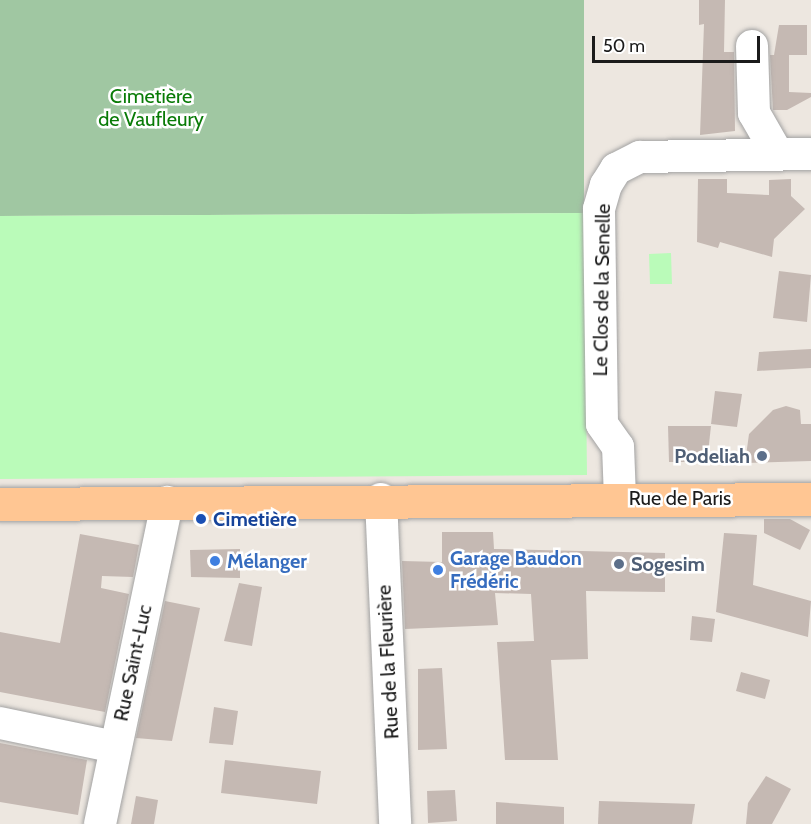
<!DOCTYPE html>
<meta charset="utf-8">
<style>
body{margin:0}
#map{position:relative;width:811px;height:824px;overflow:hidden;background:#ede7e0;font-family:Cabin,sans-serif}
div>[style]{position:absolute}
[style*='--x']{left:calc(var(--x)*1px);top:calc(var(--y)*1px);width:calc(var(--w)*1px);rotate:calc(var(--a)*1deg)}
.cemetery>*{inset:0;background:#a0c7a2}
.park>*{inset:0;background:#bafbb9}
.building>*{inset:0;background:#c5b9b3}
.roads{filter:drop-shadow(0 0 2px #a2a2a2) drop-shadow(0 0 2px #a2a2a2)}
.minor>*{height:32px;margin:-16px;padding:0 16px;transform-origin:16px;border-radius:16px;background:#fff}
.major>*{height:33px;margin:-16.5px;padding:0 16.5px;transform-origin:16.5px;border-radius:16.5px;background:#ffc693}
.dots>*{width:16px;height:16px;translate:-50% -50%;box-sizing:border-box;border:3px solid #fff;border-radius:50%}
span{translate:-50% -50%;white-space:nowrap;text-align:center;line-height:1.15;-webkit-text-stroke:5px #fff;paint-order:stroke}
.park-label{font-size:20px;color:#097b07}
.street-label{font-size:20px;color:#1b1b1b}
.service-label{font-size:20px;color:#4e5e75;font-weight:700}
.right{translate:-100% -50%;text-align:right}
.left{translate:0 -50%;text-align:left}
.transit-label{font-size:20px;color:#164399;font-weight:700}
.shop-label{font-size:20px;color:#366cbe;font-weight:700}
.scale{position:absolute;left:592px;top:36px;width:168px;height:27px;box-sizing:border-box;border:3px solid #1b1b1b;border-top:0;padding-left:8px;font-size:18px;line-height:21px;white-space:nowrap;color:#1b1b1b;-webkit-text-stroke:4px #fff;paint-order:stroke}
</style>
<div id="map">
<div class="cemetery">
<i style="clip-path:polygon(0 0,584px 0,584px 213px,0 216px)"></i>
</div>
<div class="park">
<i style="clip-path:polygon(584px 213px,587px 475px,0 479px,0 216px)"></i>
<i style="clip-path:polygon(671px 253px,672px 284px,650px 284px,649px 254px)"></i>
</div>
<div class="building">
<i style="clip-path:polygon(699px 0,725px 0,724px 52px,734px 52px,735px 131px,700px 135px,704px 24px,699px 25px)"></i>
<i style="clip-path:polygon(779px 25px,807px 25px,807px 55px,774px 55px)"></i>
<i style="clip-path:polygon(770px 55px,789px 55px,789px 92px,811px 93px,811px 97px,787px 110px,773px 110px)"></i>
<i style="clip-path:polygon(698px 179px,727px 179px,727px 193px,769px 195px,769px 180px,791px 179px,791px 196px,805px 209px,774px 239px,772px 257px,720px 242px,718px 248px,697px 242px)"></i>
<i style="clip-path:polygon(779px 271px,811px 275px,807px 322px,773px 318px)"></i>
<i style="clip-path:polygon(811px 349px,811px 368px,757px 371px,759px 352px)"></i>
<i style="clip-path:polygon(715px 391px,742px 394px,737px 427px,711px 424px)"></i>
<i style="clip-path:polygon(786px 406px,800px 410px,801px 424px,811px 424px,811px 461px,745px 463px,749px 434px,773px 410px)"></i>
<i style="clip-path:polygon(668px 426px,711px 426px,707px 462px,669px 462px)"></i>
<i style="clip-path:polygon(764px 519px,790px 519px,810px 530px,800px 550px,764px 533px)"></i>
<i style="clip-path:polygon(442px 532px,493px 532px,494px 549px,665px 553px,665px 592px,586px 591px,588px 659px,551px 660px,558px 760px,505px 760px,497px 642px,534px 641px,531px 594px,495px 593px,498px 625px,405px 629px,402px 561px,442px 562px)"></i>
<i style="clip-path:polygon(724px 533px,757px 535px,753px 585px,811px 601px,808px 637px,716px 612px)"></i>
<i style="clip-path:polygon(80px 534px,139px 545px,133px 577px,102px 576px,101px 588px,129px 594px,105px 712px,0 692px,0 632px,60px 643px)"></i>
<i style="clip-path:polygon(240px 549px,240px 578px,191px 577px,190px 550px)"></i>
<i style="clip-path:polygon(239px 583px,262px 587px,252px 646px,224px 641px)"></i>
<i style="clip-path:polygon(165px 601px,200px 608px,172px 741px,136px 738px)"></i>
<i style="clip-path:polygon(692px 616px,715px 619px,712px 642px,690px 640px)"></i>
<i style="clip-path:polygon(442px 668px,447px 749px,418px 750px,418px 669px)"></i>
<i style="clip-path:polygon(741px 672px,770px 680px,765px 699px,736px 691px)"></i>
<i style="clip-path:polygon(214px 707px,238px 711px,233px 745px,209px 743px)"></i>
<i style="clip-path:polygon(0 743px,87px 760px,78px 815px,0 802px)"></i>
<i style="clip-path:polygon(225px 760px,321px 771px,317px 804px,221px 793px)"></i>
<i style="clip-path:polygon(766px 776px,791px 789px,772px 824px,746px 824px,748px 803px)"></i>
<i style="clip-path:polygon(455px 790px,457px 821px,428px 823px,427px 791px)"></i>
<i style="clip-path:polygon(136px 796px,158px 800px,154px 824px,131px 824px)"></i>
<i style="clip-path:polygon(599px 801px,695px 804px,692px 824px,598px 824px)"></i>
<i style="clip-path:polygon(496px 802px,564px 807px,564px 824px,496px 824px)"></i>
</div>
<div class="roads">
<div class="minor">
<i style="--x:752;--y:46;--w:67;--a:88.3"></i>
<i style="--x:754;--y:113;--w:46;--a:60.1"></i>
<i style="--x:620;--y:498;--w:51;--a:-92.2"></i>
<i style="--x:618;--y:447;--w:28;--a:-125"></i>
<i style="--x:602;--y:424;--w:215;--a:-90.8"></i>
<i style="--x:599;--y:209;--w:25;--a:-74"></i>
<i style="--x:606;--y:185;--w:19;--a:-58"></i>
<i style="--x:616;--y:169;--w:27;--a:-27"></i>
<i style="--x:640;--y:157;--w:171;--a:-1"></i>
<i style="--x:381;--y:499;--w:325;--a:87.5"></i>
<i style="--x:0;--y:723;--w:117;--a:11.8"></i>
<i style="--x:100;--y:824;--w:329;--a:-78.2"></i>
</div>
<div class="major">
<i style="--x:0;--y:504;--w:811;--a:-0.35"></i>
</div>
</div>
<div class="dots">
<i style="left:762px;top:456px;background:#5c6f8a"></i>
<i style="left:201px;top:519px;background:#1a4fb4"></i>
<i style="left:215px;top:561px;background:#3f7fe0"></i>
<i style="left:619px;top:564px;background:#5c6f8a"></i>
<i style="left:438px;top:570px;background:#3f7fe0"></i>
</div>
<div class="park-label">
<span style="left:151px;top:108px">Cimetière<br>de Vaufleury</span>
</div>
<div class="street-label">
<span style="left:602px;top:290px;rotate:-89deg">Le Clos de la Senelle</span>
<span style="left:680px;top:498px">Rue de Paris</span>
<span style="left:388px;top:662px;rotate:-93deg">Rue de la Fleurière</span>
<span style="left:133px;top:663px;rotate:-78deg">Rue Saint-Luc</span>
</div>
<div class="service-label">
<span class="right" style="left:750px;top:456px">Podeliah</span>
<span class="left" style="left:631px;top:564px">Sogesim</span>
</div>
<div class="transit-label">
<span class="left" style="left:213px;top:519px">Cimetière</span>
</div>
<div class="shop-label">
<span class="left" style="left:450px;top:570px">Garage Baudon<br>Frédéric</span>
<span class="left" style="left:227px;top:561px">Mélanger</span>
</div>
<div class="scale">50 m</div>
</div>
